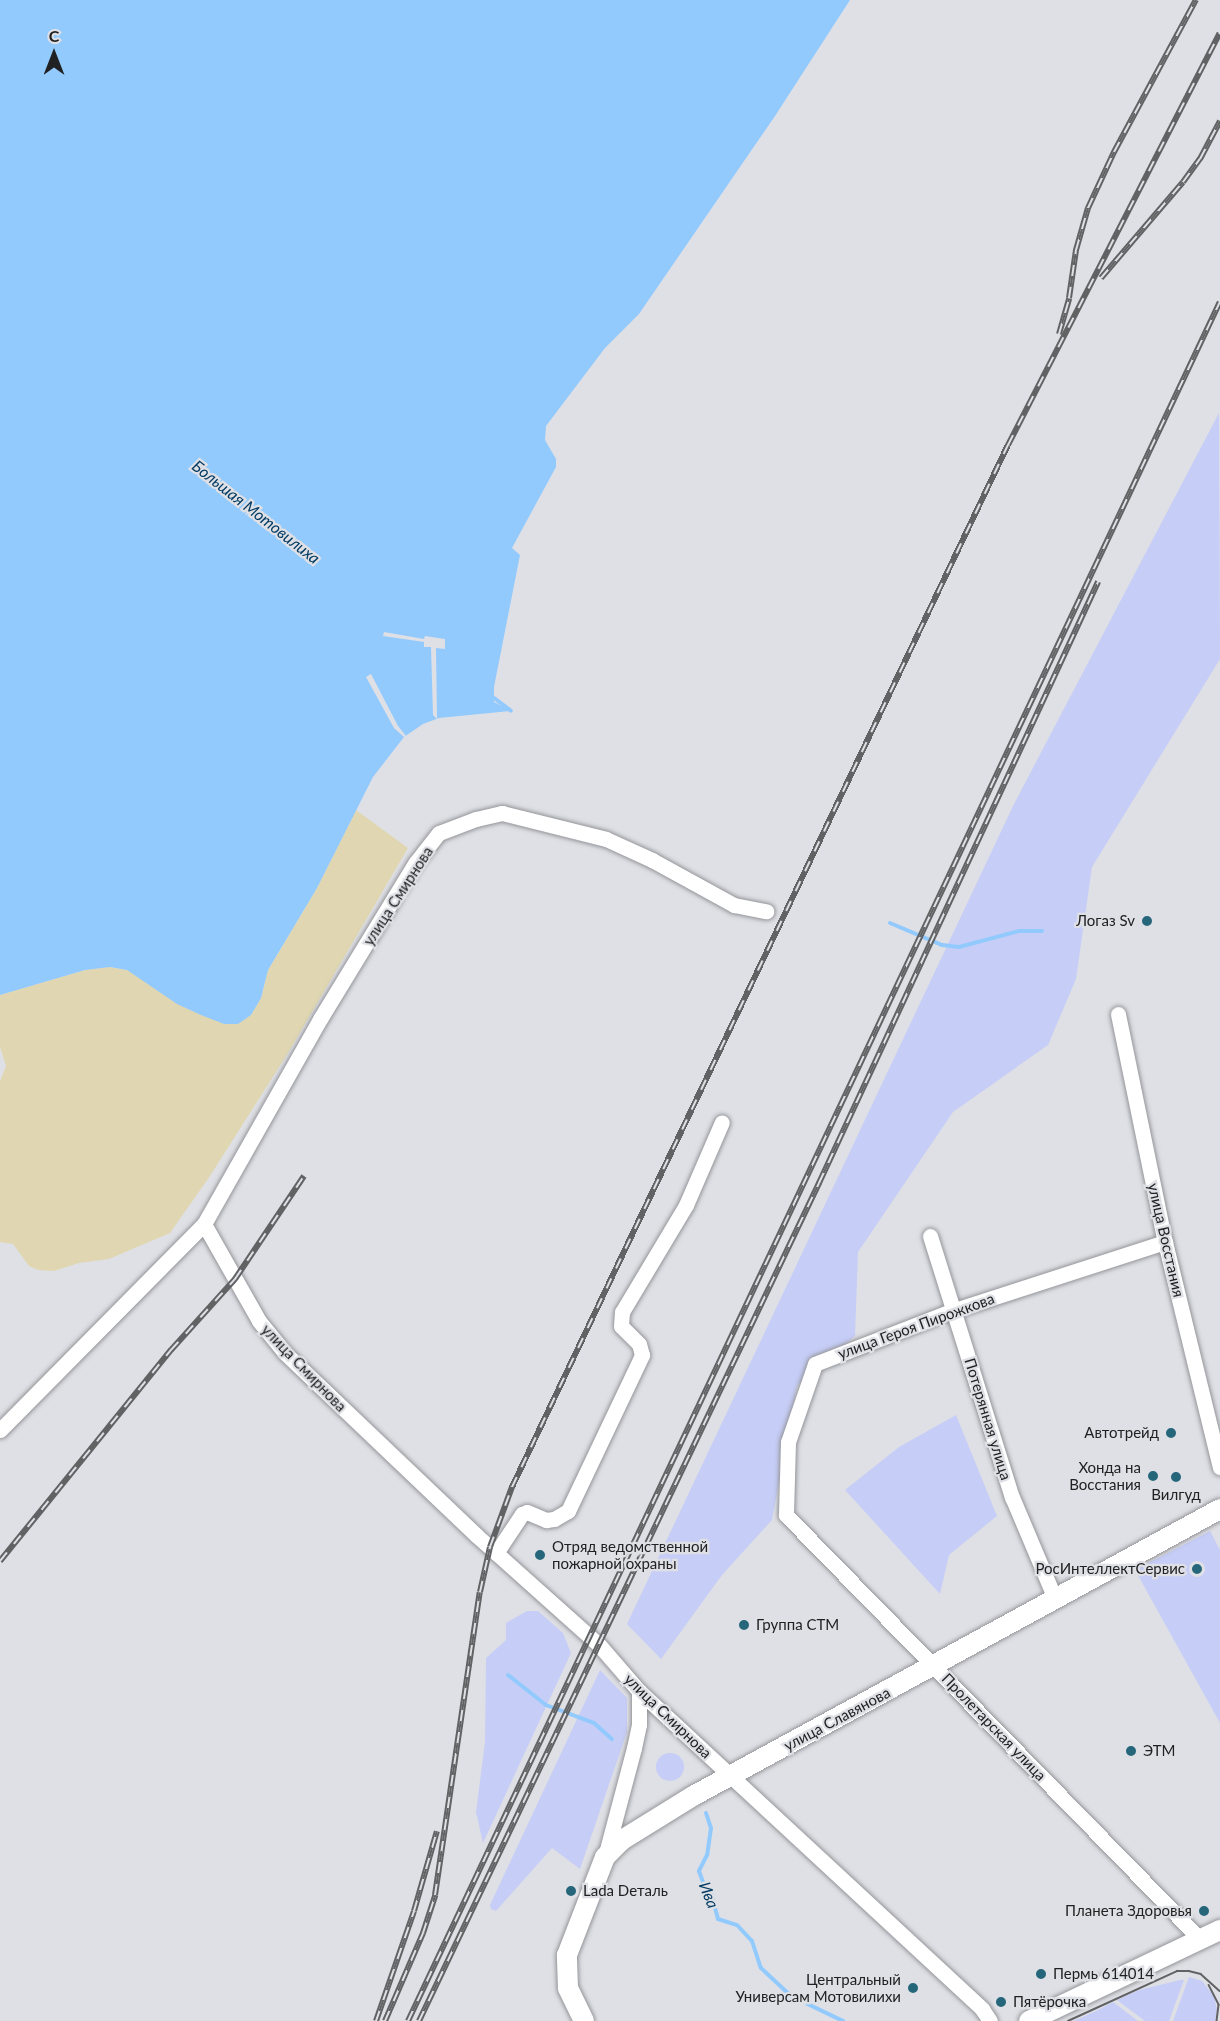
<!DOCTYPE html>
<meta charset="utf-8">
<style>
body{margin:0}
#map{position:relative;width:1220px;height:2021px;overflow:hidden;background:#dfe0e5;font-family:Lato,sans-serif}
div>[style]{position:absolute}
[style*='--x']{left:calc(var(--x)*1px);top:calc(var(--y)*1px);width:calc(var(--w)*1px);rotate:calc(var(--a)*1deg)}
.green>*{inset:0;background:#c6cdf6}
.round{border-radius:50%}
.sand>*{inset:0;background:#e0d7b2}
.water>*{inset:0;background:#92cafe}
.pier>*{inset:0;background:#dfe0e5}
.stream>*{height:4px;margin:-2px;padding:0 2px;transform-origin:2px;border-radius:2px;background:#92cafe}
.roads{filter:drop-shadow(0 0 2px #94959a) drop-shadow(0 0 2px #94959a)}
.minor>*{height:15px;margin:-7.5px;padding:0 7.5px;transform-origin:7.5px;border-radius:7.5px;background:#fff}
.major>*{height:20px;margin:-10px;padding:0 10px;transform-origin:10px;border-radius:10px;background:#fff}
.tram>*{height:1.5px;margin:-0.75px;padding:0 0.75px;transform-origin:0.75px;border-radius:0.75px;background:#616264}
.rail>*{height:6px;margin-top:-3px;transform-origin:0;background:repeating-linear-gradient(90deg,#dfe0e5 0 11px,#616264 0 22px);box-sizing:border-box;border-block:2px solid #616264}
.dots>*{width:16px;height:16px;translate:-50% -50%;box-sizing:border-box;border:3px solid #dfe0e5;border-radius:50%}
span{translate:-50% -50%;white-space:nowrap;text-align:center;line-height:1.15;-webkit-text-stroke:4.5px #dfe0e5;paint-order:stroke}
.street-label{font-size:15px;color:#202122}
.poi-label{font-size:15px;color:#202122}
.right{translate:-100% -50%;text-align:right}
.left{translate:0 -50%;text-align:left}
.water-label{font-size:16px;color:#023b63;font-style:italic}
.north{position:absolute;left:24px;top:24px;width:60px;height:60px;-webkit-text-stroke:4px #dfe0e5;paint-order:stroke;rotate:0deg;font-size:16px;font-weight:700;line-height:24px;text-align:center;color:#202122}
.north::after{content:'';display:block;margin:auto;width:21px;height:27px;background:#202122;clip-path:polygon(50% 0,100% 100%,50% 72%,0 100%)}
</style>
<div id="map">
<div class="green">
<i style="clip-path:polygon(1219px 413px,1220px 659px,1092px 867px,1076px 979px,1048px 1045px,953px 1112px,858px 1252px,855px 1336px,797px 1386px,772px 1520px,722px 1575px,661px 1659px,627px 1624px,1014px 804px)"></i>
<i style="clip-path:polygon(956px 1415px,997px 1516px,949px 1555px,940px 1594px,845px 1490px,899px 1447px)"></i>
<i style="clip-path:polygon(1210px 1531px,1220px 1550px,1220px 1723px,1135px 1570px)"></i>
<i style="clip-path:polygon(527px 1611px,538px 1611px,563px 1633px,571px 1653px,483px 1843px,476px 1812px,485px 1742px,486px 1658px,506px 1640px,506px 1623px)"></i>
<i style="clip-path:polygon(600px 1670px,627px 1698px,627px 1732px,580px 1869px,552px 1848px,496px 1911px,491px 1909px,490px 1905px)"></i>
<i class="round" style="left:656px;top:1753px;width:28px;height:28px"></i>
<i style="clip-path:polygon(1189px 1977px,1202px 1981px,1214px 1996px,1217px 2010px,1215px 2021px,1173px 2021px)"></i>
<i style="clip-path:polygon(1180px 1980px,1184px 1980px,1169px 2021px,1145px 2021px,1117px 2000px,1139px 1990px)"></i>
<i style="clip-path:polygon(1113px 2002px,1138px 2021px,1074px 2021px,1098px 2010px)"></i>
</div>
<div class="sand">
<i style="clip-path:polygon(356px 810px,408px 848px,288px 1053px,210px 1176px,170px 1233px,109px 1259px,79px 1263px,54px 1271px,38px 1270px,29px 1266px,13px 1244px,0 1242px,0 1081px,6px 1066px,0 1047px,0 995px,85px 970px,109px 967px,127px 970px,148px 983px,238px 1023px,251px 1015px,261px 998px,268px 970px,317px 888px)"></i>
</div>
<div class="water">
<i style="clip-path:polygon(0 0,850px 0,775px 116px,639px 314px,605px 348px,546px 426px,545px 440px,556px 459px,556px 467px,512px 548px,520px 555px,494px 687px,494px 702px,511px 711px,439px 718px,423px 724px,404px 737px,373px 777px,317px 888px,268px 970px,261px 998px,251px 1015px,238px 1024px,224px 1024px,201px 1015px,177px 1004px,127px 970px,110px 967px,85px 970px,0 995px)"></i>
</div>
<div class="pier">
<i style="clip-path:polygon(384px 632px,424px 639px,425px 636px,445px 639px,445px 649px,436px 648px,437px 719px,433px 715px,431px 647px,424px 647px,424px 642px,383px 636px)"></i>
<i style="clip-path:polygon(371px 674px,398px 726px,406px 736px,404px 737px,394px 728px,366px 677px)"></i>
</div>
<div class="stream">
<i style="--x:490;--y:695;--w:26;--a:37"></i>
<i style="--x:890;--y:923;--w:56;--a:22.9"></i>
<i style="--x:942;--y:945;--w:17;--a:7"></i>
<i style="--x:959;--y:947;--w:62;--a:-14.9"></i>
<i style="--x:1019;--y:931;--w:23;--a:0"></i>
<i style="--x:508;--y:1675;--w:48;--a:38.3"></i>
<i style="--x:546;--y:1705;--w:51;--a:20.6"></i>
<i style="--x:594;--y:1723;--w:24;--a:42"></i>
<i style="--x:706;--y:1813;--w:16;--a:72"></i>
<i style="--x:711;--y:1828;--w:27;--a:98"></i>
<i style="--x:707;--y:1855;--w:18;--a:117"></i>
<i style="--x:699;--y:1871;--w:15;--a:70"></i>
<i style="--x:704;--y:1885;--w:11;--a:49"></i>
<i style="--x:711;--y:1893;--w:27;--a:75"></i>
<i style="--x:718;--y:1919;--w:20;--a:18"></i>
<i style="--x:737;--y:1925;--w:22;--a:47"></i>
<i style="--x:752;--y:1941;--w:28;--a:72"></i>
<i style="--x:761;--y:1968;--w:41;--a:43"></i>
<i style="--x:791;--y:1996;--w:58;--a:25.7"></i>
</div>
<div class="roads">
<div class="minor">
<i style="--x:1118;--y:1014;--w:233;--a:78.4"></i>
<i style="--x:1165;--y:1242;--w:232;--a:76.3"></i>
<i style="--x:204;--y:1224;--w:112;--a:60.4"></i>
<i style="--x:259;--y:1321;--w:41;--a:50.9"></i>
<i style="--x:285;--y:1353;--w:264;--a:43.6"></i>
<i style="--x:476;--y:1535;--w:166;--a:41.8"></i>
<i style="--x:600;--y:1646;--w:60;--a:49.1"></i>
<i style="--x:639;--y:1691;--w:468;--a:42.8"></i>
<i style="--x:982;--y:2009;--w:14;--a:56"></i>
<i style="--x:930;--y:1236;--w:274;--a:72.6"></i>
<i style="--x:1012;--y:1497;--w:111;--a:67.1"></i>
<i style="--x:1165;--y:1242;--w:222;--a:162.1"></i>
<i style="--x:954;--y:1310;--w:149;--a:158.8"></i>
<i style="--x:815;--y:1364;--w:83;--a:109.1"></i>
<i style="--x:788;--y:1442;--w:73;--a:91.6"></i>
<i style="--x:786;--y:1515;--w:594;--a:45.68"></i>
<i style="--x:0;--y:1430;--w:290;--a:-45.3"></i>
<i style="--x:204;--y:1224;--w:236;--a:-60.5"></i>
<i style="--x:320;--y:1019;--w:184;--a:-58.6"></i>
<i style="--x:416;--y:862;--w:37;--a:-52"></i>
<i style="--x:439;--y:833;--w:40;--a:-21"></i>
<i style="--x:476;--y:819;--w:27;--a:-13"></i>
<i style="--x:502;--y:813;--w:107;--a:14"></i>
<i style="--x:606;--y:839;--w:51;--a:24.5"></i>
<i style="--x:652;--y:860;--w:94;--a:28.8"></i>
<i style="--x:734;--y:905;--w:33;--a:11"></i>
<i style="--x:496;--y:1553;--w:47;--a:-56.3"></i>
<i style="--x:522;--y:1514;--w:5;--a:-22"></i>
<i style="--x:527;--y:1512;--w:21;--a:23"></i>
<i style="--x:546;--y:1520;--w:8;--a:-7"></i>
<i style="--x:554;--y:1519;--w:16;--a:-30"></i>
<i style="--x:568;--y:1511;--w:173;--a:-64.6"></i>
<i style="--x:642;--y:1355;--w:11;--a:-105"></i>
<i style="--x:639;--y:1344;--w:25;--a:-135"></i>
<i style="--x:621;--y:1326;--w:14;--a:-86"></i>
<i style="--x:622;--y:1312;--w:125;--a:-59.1"></i>
<i style="--x:686;--y:1205;--w:90;--a:-66.6"></i>
<i style="--x:605;--y:1857;--w:113;--a:-75.1"></i>
<i style="--x:634;--y:1748;--w:24;--a:-78"></i>
<i style="--x:639;--y:1725;--w:34;--a:-90"></i>
</div>
<div class="major">
<i style="--x:584;--y:2021;--w:37;--a:-116"></i>
<i style="--x:568;--y:1988;--w:33;--a:-92"></i>
<i style="--x:567;--y:1955;--w:105;--a:-68.8"></i>
<i style="--x:605;--y:1857;--w:24;--a:-45"></i>
<i style="--x:622;--y:1840;--w:84;--a:-31.8"></i>
<i style="--x:693;--y:1796;--w:600;--a:-28.57"></i>
<i style="--x:1029;--y:2021;--w:212;--a:-25.5"></i>
</div>
</div>
<div class="tram">
<i style="--x:1209;--y:1985;--w:22;--a:63"></i>
<i style="--x:1219;--y:2005;--w:16;--a:97"></i>
<i style="--x:1068;--y:2021;--w:120;--a:-24.6"></i>
<i style="--x:1177;--y:1971;--w:12;--a:0"></i>
<i style="--x:1189;--y:1971;--w:12;--a:14"></i>
<i style="--x:1201;--y:1974;--w:25;--a:42"></i>
</div>
<div class="rail">
<i style="--x:1101;--y:278;--w:126;--a:-49.5"></i>
<i style="--x:1183;--y:182;--w:29;--a:-54"></i>
<i style="--x:1200;--y:159;--w:43;--a:-62.2"></i>
<i style="--x:1059;--y:334;--w:37;--a:-74"></i>
<i style="--x:1069;--y:298;--w:49;--a:-81.7"></i>
<i style="--x:1076;--y:250;--w:44;--a:-74.1"></i>
<i style="--x:1088;--y:208;--w:62;--a:-65.1"></i>
<i style="--x:1114;--y:152;--w:173;--a:-61.7"></i>
<i style="--x:0;--y:1561;--w:272;--a:-51"></i>
<i style="--x:171;--y:1350;--w:96;--a:-48"></i>
<i style="--x:235;--y:1279;--w:124;--a:-56.2"></i>
<i style="--x:376;--y:2021;--w:116;--a:-70.9"></i>
<i style="--x:414;--y:1911;--w:83;--a:-74"></i>
<i style="--x:385;--y:2021;--w:96;--a:-66.6"></i>
<i style="--x:423;--y:1933;--w:40;--a:-72"></i>
<i style="--x:435;--y:1895;--w:306;--a:-81.6"></i>
<i style="--x:480;--y:1592;--w:46;--a:-77.5"></i>
<i style="--x:490;--y:1547;--w:64;--a:-69.9"></i>
<i style="--x:512;--y:1487;--w:1154;--a:-64.55"></i>
<i style="--x:1008;--y:445;--w:463;--a:-62.8"></i>
<i style="--x:408;--y:2021;--w:1901;--a:-64.72"></i>
<i style="--x:419;--y:2021;--w:929;--a:-64.48"></i>
<i style="--x:819;--y:1183;--w:663;--a:-65.1"></i>
</div>
<div class="dots">
<i style="left:1147px;top:921px;background:#26667b"></i>
<i style="left:1171px;top:1433px;background:#26667b"></i>
<i style="left:1153px;top:1476px;background:#26667b"></i>
<i style="left:1176px;top:1477px;background:#26667b"></i>
<i style="left:540px;top:1555px;background:#26667b"></i>
<i style="left:1197px;top:1569px;background:#26667b"></i>
<i style="left:744px;top:1625px;background:#26667b"></i>
<i style="left:1131px;top:1751px;background:#26667b"></i>
<i style="left:571px;top:1891px;background:#26667b"></i>
<i style="left:1204px;top:1911px;background:#26667b"></i>
<i style="left:1041px;top:1974px;background:#26667b"></i>
<i style="left:913px;top:1988px;background:#26667b"></i>
<i style="left:1001px;top:2002px;background:#26667b"></i>
</div>
<div class="street-label">
<span style="left:398px;top:896px;rotate:-57deg">улица Смирнова</span>
<span style="left:1166px;top:1240px;rotate:77deg">улица Восстания</span>
<span style="left:916px;top:1326px;rotate:-20deg">улица Героя Пирожкова</span>
<span style="left:304px;top:1368px;rotate:46deg">улица Смирнова</span>
<span style="left:988px;top:1419px;rotate:73deg">Потерянная улица</span>
<span style="left:668px;top:1716px;rotate:44deg">улица Смирнова</span>
<span style="left:837px;top:1719px;rotate:-28deg">улица Славянова</span>
<span style="left:994px;top:1727px;rotate:46deg">Пролетарская улица</span>
</div>
<div class="poi-label">
<span class="right" style="left:1135px;top:921px">Логаз Sv</span>
<span class="right" style="left:1159px;top:1433px">Автотрейд</span>
<span class="right" style="left:1141px;top:1476px">Хонда на<br>Восстания</span>
<span style="left:1176px;top:1495px">Вилгуд</span>
<span class="left" style="left:552px;top:1555px">Отряд ведомственной<br>пожарной охраны</span>
<span class="right" style="left:1185px;top:1569px">РосИнтеллектСервис</span>
<span class="left" style="left:756px;top:1625px">Группа СТМ</span>
<span class="left" style="left:1143px;top:1751px">ЭТМ</span>
<span class="left" style="left:583px;top:1891px">Lada Dеталь</span>
<span class="right" style="left:1192px;top:1911px">Планета Здоровья</span>
<span class="left" style="left:1053px;top:1974px">Пермь 614014</span>
<span class="right" style="left:901px;top:1988px">Центральный<br>Универсам Мотовилихи</span>
<span class="left" style="left:1013px;top:2002px">Пятёрочка</span>
</div>
<div class="water-label">
<span style="left:256px;top:512px;rotate:38deg">Большая Мотовилиха</span>
<span style="left:709px;top:1895px;rotate:68deg">Ива</span>
</div>
<div class="north">С</div>
</div>
